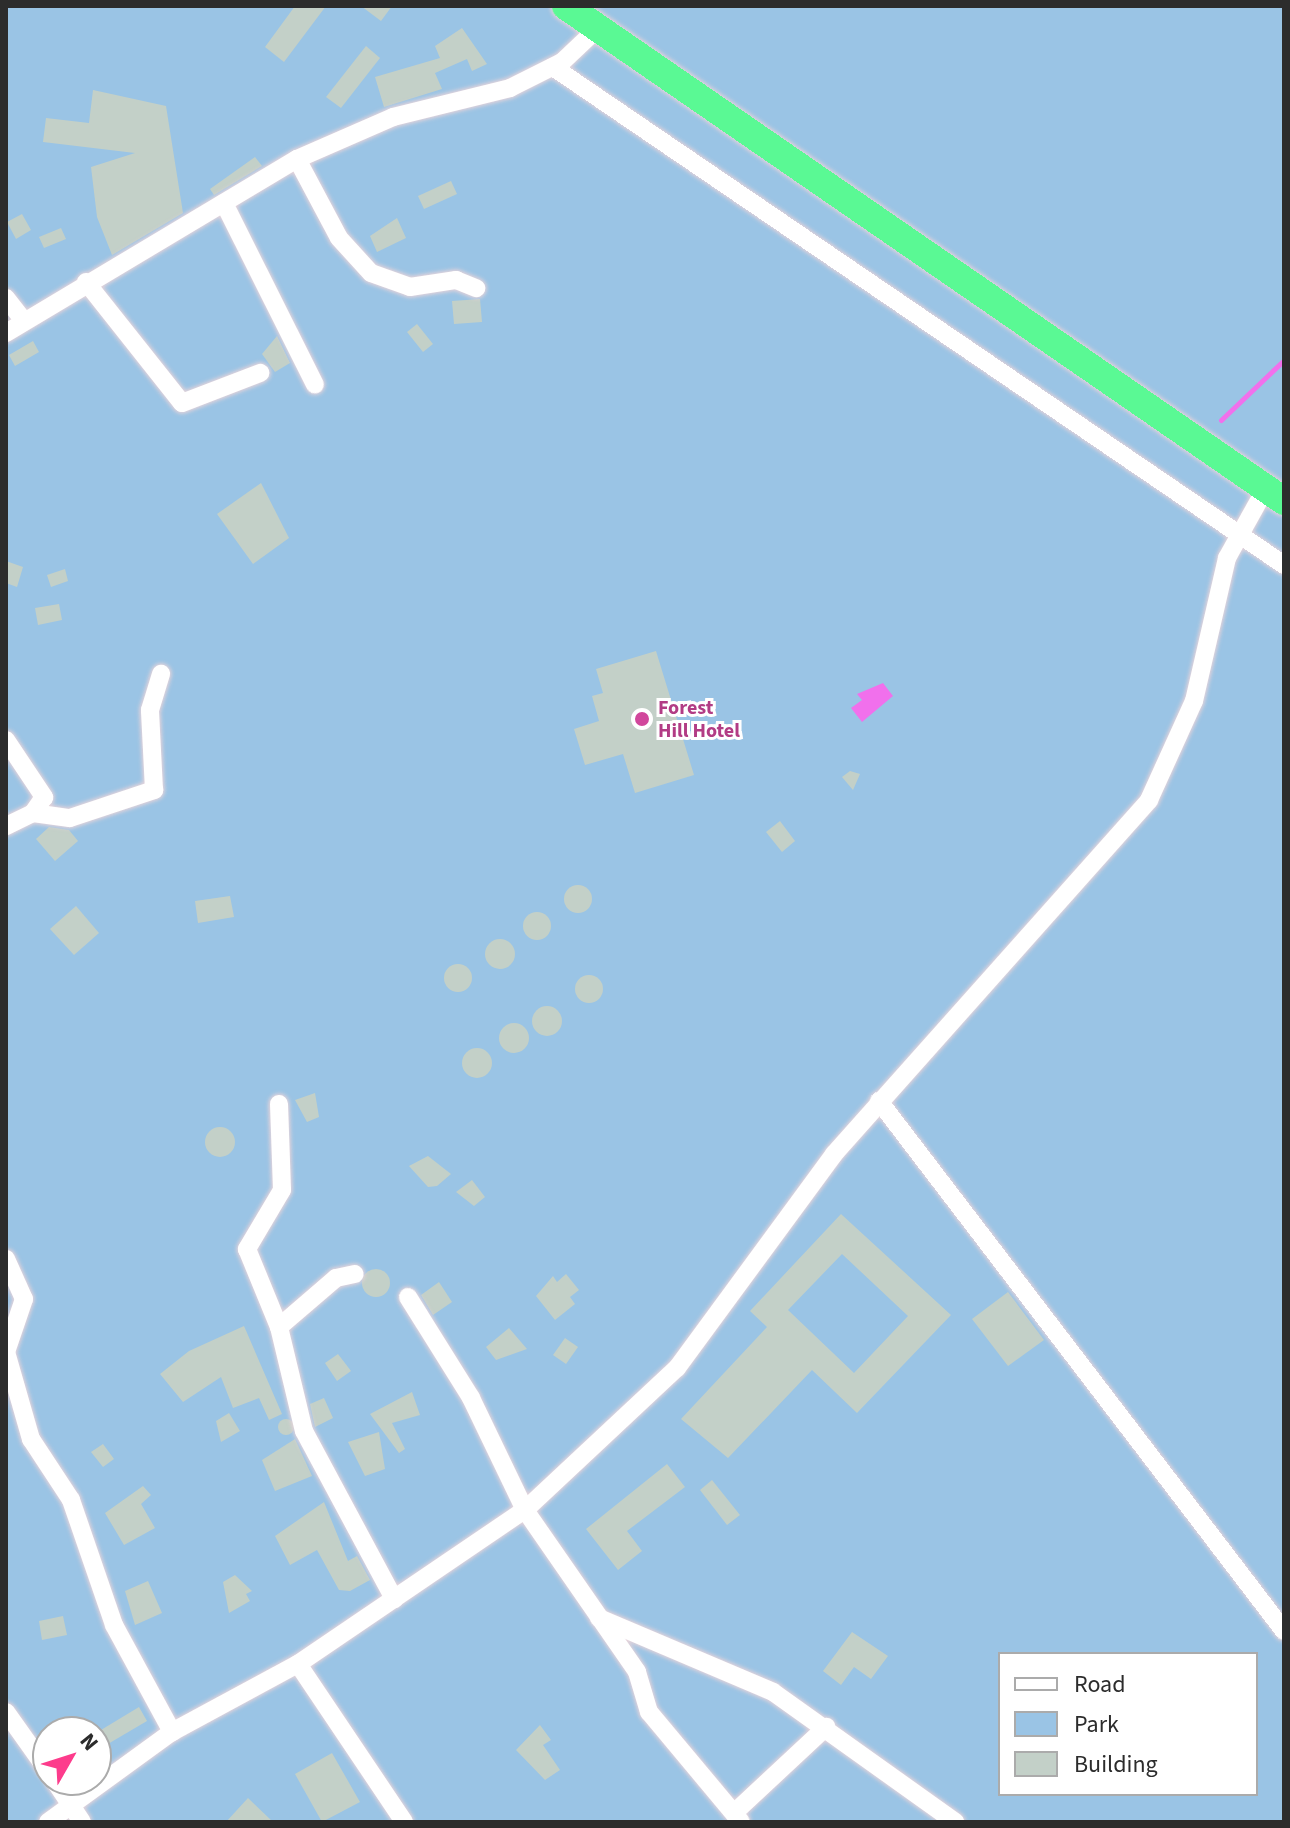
<!DOCTYPE html>
<style>
body{margin:0}
#map{position:relative;width:1290px;height:1828px;overflow:hidden;background:#deeee3;font-family:"Source Sans 3",sans-serif}
div>[style]{position:absolute}
[style*='--x']{left:calc(var(--x)*1px);top:calc(var(--y)*1px);width:calc(var(--w)*1px);rotate:calc(var(--a)*1deg)}
.green>*{inset:0;background:#9ac4e5}
.water>*{inset:0;background:#f170ec}
.stream>*{height:5px;margin:-2.5px;padding:0 2.5px;transform-origin:2.5px;border-radius:2.5px;background:#f170ec}
.building>*{inset:0;background:#c3d0c8}
.round{border-radius:50%}
.roads{filter:drop-shadow(0 0 2px #e4d3da) drop-shadow(0 0 2px #e4d3da)}
.minor>*{height:18px;margin:-9px;padding:0 9px;transform-origin:9px;border-radius:9px;background:#fff}
.trunk>*{height:28px;margin:-14px;padding:0 14px;transform-origin:14px;border-radius:14px;background:#5af994}
.dots>*{width:22px;height:22px;translate:-50% -50%;box-sizing:border-box;border:4px solid #fff;border-radius:50%}
span{translate:-50% -50%;white-space:nowrap;text-align:center;line-height:1.15;-webkit-text-stroke:6px #fff;paint-order:stroke}
.hotel-label{font-size:20px;color:#b23c85;font-weight:700}
.left{translate:0 -50%;text-align:left}
.frame{position:absolute;inset:0;border:8px solid #2c2c2c;pointer-events:none}
.legend{position:absolute;left:998px;top:1652px;width:260px;height:144px;box-sizing:border-box;background:#fff;border:2px solid #ababab;margin:0;padding:10px 14px;list-style:none;font-size:24px;color:#2c2c2c}
.legend li{display:flex;align-items:center;gap:16px;height:40px}
.legend b{width:40px;border:2px solid #ababab}
.north{position:absolute;left:32px;top:1716px;width:80px;height:80px;box-sizing:border-box;background:#fff;border:2px solid #ababab;border-radius:50%;rotate:51deg;font-size:22px;font-weight:700;line-height:32px;text-align:center;color:#2c2c2c}
.north::after{content:'';display:block;margin:auto;width:28px;height:36px;background:#fd3c8c;clip-path:polygon(50% 0,100% 100%,50% 72%,0 100%)}
</style>
<div id="map">
<div class="green">
<i style="clip-path:polygon(evenodd,6px 6px,1284px 6px,1284px 1822px,6px 1822px,6px 6px,1000px 1654px,1256px 1654px,1256px 1794px,1000px 1794px,1000px 1654px,6px 6px,48px 1732px,96px 1732px,96px 1780px,48px 1780px,48px 1732px)"></i>
</div>
<div class="water">
<i style="clip-path:polygon(883px 683px,893px 696px,862px 722px,851px 708px,862px 700px,857px 694px)"></i>
</div>
<div class="stream">
<i style="--x:1221;--y:420;--w:87;--a:-43.6"></i>
</div>
<div class="building">
<i style="clip-path:polygon(295px 6px,326px 6px,284px 62px,265px 47px)"></i>
<i style="clip-path:polygon(361px 6px,392px 6px,381px 21px)"></i>
<i style="clip-path:polygon(462px 28px,487px 64px,472px 71px,467px 59px,435px 73px,442px 89px,384px 107px,375px 77px,440px 58px,435px 46px)"></i>
<i style="clip-path:polygon(366px 46px,380px 58px,341px 108px,326px 97px)"></i>
<i style="clip-path:polygon(93px 90px,166px 106px,183px 213px,112px 255px,97px 217px,91px 167px,135px 153px,43px 142px,46px 118px,89px 123px)"></i>
<i style="clip-path:polygon(255px 157px,262px 166px,214px 195px,210px 189px)"></i>
<i style="clip-path:polygon(451px 181px,457px 194px,424px 209px,418px 196px)"></i>
<i style="clip-path:polygon(22px 214px,31px 230px,16px 239px,7px 222px)"></i>
<i style="clip-path:polygon(397px 218px,406px 238px,377px 252px,370px 236px)"></i>
<i style="clip-path:polygon(61px 228px,66px 239px,44px 248px,39px 237px)"></i>
<i style="clip-path:polygon(480px 299px,482px 322px,454px 324px,452px 301px)"></i>
<i style="clip-path:polygon(417px 324px,433px 344px,423px 352px,407px 332px)"></i>
<i style="clip-path:polygon(277px 336px,290px 363px,275px 372px,262px 354px)"></i>
<i style="clip-path:polygon(33px 341px,39px 352px,15px 366px,9px 355px)"></i>
<i style="clip-path:polygon(261px 483px,289px 538px,253px 564px,217px 514px)"></i>
<i style="clip-path:polygon(6px 561px,23px 567px,17px 587px,6px 583px)"></i>
<i style="clip-path:polygon(65px 569px,68px 581px,51px 587px,47px 575px)"></i>
<i style="clip-path:polygon(59px 604px,62px 620px,38px 625px,35px 608px)"></i>
<i style="clip-path:polygon(656px 651px,694px 775px,635px 793px,623px 754px,585px 765px,574px 729px,599px 721px,592px 696px,603px 693px,596px 669px)"></i>
<i style="clip-path:polygon(850px 771px,860px 774px,853px 790px,842px 777px)"></i>
<i style="clip-path:polygon(780px 821px,795px 841px,782px 852px,766px 832px)"></i>
<i style="clip-path:polygon(49px 827px,69px 830px,78px 841px,55px 861px,36px 839px)"></i>
<i class="round" style="left:564px;top:885px;width:28px;height:28px"></i>
<i style="clip-path:polygon(230px 896px,234px 917px,198px 923px,195px 901px)"></i>
<i style="clip-path:polygon(76px 906px,99px 933px,74px 955px,50px 929px)"></i>
<i class="round" style="left:523px;top:912px;width:28px;height:28px"></i>
<i class="round" style="left:485px;top:939px;width:30px;height:30px"></i>
<i class="round" style="left:444px;top:964px;width:28px;height:28px"></i>
<i class="round" style="left:575px;top:975px;width:28px;height:28px"></i>
<i class="round" style="left:532px;top:1006px;width:30px;height:30px"></i>
<i class="round" style="left:499px;top:1023px;width:30px;height:30px"></i>
<i class="round" style="left:462px;top:1048px;width:30px;height:30px"></i>
<i style="clip-path:polygon(315px 1093px,319px 1117px,307px 1122px,295px 1100px)"></i>
<i class="round" style="left:205px;top:1127px;width:30px;height:30px"></i>
<i style="clip-path:polygon(428px 1156px,451px 1174px,437px 1186px,428px 1187px,409px 1166px)"></i>
<i style="clip-path:polygon(472px 1180px,485px 1197px,474px 1206px,456px 1192px)"></i>
<i style="clip-path:polygon(evenodd,841px 1214px,951px 1315px,857px 1413px,812px 1370px,728px 1458px,681px 1419px,767px 1327px,750px 1311px,841px 1214px,842px 1254px,908px 1316px,854px 1373px,788px 1310px,842px 1254px)"></i>
<i class="round" style="left:362px;top:1269px;width:28px;height:28px"></i>
<i style="clip-path:polygon(566px 1274px,579px 1290px,570px 1297px,575px 1304px,555px 1320px,536px 1296px,553px 1276px,557px 1282px)"></i>
<i style="clip-path:polygon(439px 1282px,452px 1302px,433px 1315px,421px 1295px)"></i>
<i style="clip-path:polygon(1008px 1292px,1044px 1340px,1008px 1366px,972px 1319px)"></i>
<i style="clip-path:polygon(244px 1326px,282px 1414px,269px 1420px,259px 1398px,233px 1408px,221px 1377px,183px 1402px,160px 1374px,189px 1351px)"></i>
<i style="clip-path:polygon(509px 1328px,527px 1349px,496px 1360px,486px 1347px)"></i>
<i style="clip-path:polygon(565px 1338px,578px 1347px,566px 1364px,553px 1355px)"></i>
<i style="clip-path:polygon(338px 1354px,351px 1371px,337px 1381px,325px 1363px)"></i>
<i style="clip-path:polygon(412px 1392px,420px 1415px,392px 1423px,405px 1449px,399px 1453px,370px 1414px)"></i>
<i style="clip-path:polygon(324px 1398px,333px 1418px,315px 1427px,310px 1404px)"></i>
<i style="clip-path:polygon(229px 1413px,240px 1431px,221px 1442px,216px 1421px)"></i>
<i class="round" style="left:278px;top:1419px;width:16px;height:16px"></i>
<i style="clip-path:polygon(379px 1432px,385px 1469px,365px 1476px,348px 1442px)"></i>
<i style="clip-path:polygon(295px 1439px,312px 1476px,275px 1491px,262px 1460px)"></i>
<i style="clip-path:polygon(103px 1444px,114px 1459px,103px 1467px,91px 1452px)"></i>
<i style="clip-path:polygon(667px 1464px,685px 1487px,627px 1531px,642px 1551px,618px 1570px,586px 1529px)"></i>
<i style="clip-path:polygon(712px 1480px,740px 1515px,727px 1525px,700px 1490px)"></i>
<i style="clip-path:polygon(143px 1486px,151px 1495px,141px 1504px,155px 1528px,124px 1545px,105px 1513px)"></i>
<i style="clip-path:polygon(324px 1502px,348px 1561px,357px 1556px,370px 1580px,350px 1591px,339px 1590px,317px 1550px,290px 1565px,275px 1536px)"></i>
<i style="clip-path:polygon(235px 1575px,252px 1591px,246px 1594px,250px 1601px,229px 1613px,223px 1582px)"></i>
<i style="clip-path:polygon(148px 1581px,162px 1613px,135px 1625px,125px 1591px)"></i>
<i style="clip-path:polygon(63px 1616px,67px 1635px,42px 1640px,39px 1621px)"></i>
<i style="clip-path:polygon(852px 1632px,888px 1656px,871px 1679px,854px 1667px,841px 1685px,823px 1671px)"></i>
<i style="clip-path:polygon(139px 1707px,147px 1721px,96px 1751px,96px 1733px)"></i>
<i style="clip-path:polygon(540px 1725px,551px 1740px,543px 1745px,560px 1770px,545px 1780px,516px 1750px)"></i>
<i style="clip-path:polygon(332px 1753px,360px 1802px,322px 1822px,295px 1774px)"></i>
<i style="clip-path:polygon(248px 1798px,273px 1822px,226px 1822px)"></i>
</div>
<div class="roads">
<div class="minor">
<i style="--x:553;--y:67;--w:885;--a:34.26"></i>
<i style="--x:297;--y:159;--w:89;--a:62"></i>
<i style="--x:339;--y:238;--w:47;--a:47.6"></i>
<i style="--x:371;--y:273;--w:41;--a:19.7"></i>
<i style="--x:410;--y:287;--w:47;--a:-8.7"></i>
<i style="--x:456;--y:280;--w:22;--a:22"></i>
<i style="--x:224;--y:203;--w:203;--a:63.4"></i>
<i style="--x:86;--y:282;--w:154;--a:51.6"></i>
<i style="--x:182;--y:403;--w:84;--a:-21"></i>
<i style="--x:6;--y:298;--w:28;--a:52"></i>
<i style="--x:6;--y:333;--w:339;--a:-30.9"></i>
<i style="--x:297;--y:159;--w:105;--a:-23.6"></i>
<i style="--x:393;--y:117;--w:121;--a:-13.9"></i>
<i style="--x:510;--y:88;--w:58;--a:-26.6"></i>
<i style="--x:562;--y:62;--w:51;--a:-43.4"></i>
<i style="--x:6;--y:740;--w:69;--a:56.3"></i>
<i style="--x:44;--y:797;--w:19;--a:125"></i>
<i style="--x:33;--y:813;--w:30;--a:154"></i>
<i style="--x:33;--y:813;--w:37;--a:8"></i>
<i style="--x:70;--y:818;--w:89;--a:-18.4"></i>
<i style="--x:154;--y:790;--w:80;--a:-92.9"></i>
<i style="--x:150;--y:710;--w:38;--a:-73"></i>
<i style="--x:879;--y:1101;--w:667;--a:52.61"></i>
<i style="--x:279;--y:1104;--w:86;--a:88"></i>
<i style="--x:282;--y:1190;--w:69;--a:120.7"></i>
<i style="--x:247;--y:1249;--w:84;--a:67.7"></i>
<i style="--x:279;--y:1327;--w:107;--a:76.5"></i>
<i style="--x:304;--y:1431;--w:191;--a:61.8"></i>
<i style="--x:6;--y:1259;--w:44;--a:65.8"></i>
<i style="--x:24;--y:1299;--w:56;--a:108.8"></i>
<i style="--x:408;--y:1297;--w:119;--a:58"></i>
<i style="--x:471;--y:1398;--w:124;--a:64.3"></i>
<i style="--x:525;--y:1510;--w:197;--a:55.3"></i>
<i style="--x:637;--y:1672;--w:42;--a:73.3"></i>
<i style="--x:649;--y:1712;--w:143;--a:50.1"></i>
<i style="--x:279;--y:1327;--w:75;--a:-40.7"></i>
<i style="--x:336;--y:1278;--w:19;--a:-12"></i>
<i style="--x:6;--y:1352;--w:91;--a:74"></i>
<i style="--x:31;--y:1439;--w:73;--a:56.7"></i>
<i style="--x:71;--y:1500;--w:132;--a:71"></i>
<i style="--x:114;--y:1625;--w:122;--a:61.5"></i>
<i style="--x:599;--y:1618;--w:189;--a:23"></i>
<i style="--x:773;--y:1692;--w:224;--a:35.5"></i>
<i style="--x:298;--y:1664;--w:190;--a:56.1"></i>
<i style="--x:6;--y:1712;--w:72;--a:54.6"></i>
<i style="--x:54;--y:1780;--w:50;--a:56.3"></i>
<i style="--x:735;--y:1812;--w:125;--a:-43"></i>
<i style="--x:48;--y:1822;--w:153;--a:-36"></i>
<i style="--x:172;--y:1732;--w:143;--a:-28.4"></i>
<i style="--x:298;--y:1664;--w:274;--a:-34.2"></i>
<i style="--x:525;--y:1510;--w:208;--a:-43.1"></i>
<i style="--x:677;--y:1368;--w:265;--a:-53.7"></i>
<i style="--x:834;--y:1154;--w:474;--a:-48.3"></i>
<i style="--x:1149;--y:800;--w:109;--a:-65.6"></i>
<i style="--x:1194;--y:701;--w:147;--a:-77"></i>
<i style="--x:1227;--y:558;--w:80;--a:-60.9"></i>
</div>
<div class="trunk">
<i style="--x:566;--y:6;--w:872;--a:34.58"></i>
</div>
</div>
<div class="dots">
<i style="left:642px;top:719px;background:#d1479c"></i>
</div>
<div class="hotel-label">
<span class="left" style="left:658px;top:720px">Forest<br>Hill Hotel</span>
</div>
<div class="frame"></div>
<ul class="legend">
<li><b style="height:10px;background:#fff"></b>Road</li>
<li><b style="height:22px;background:#9ac4e5"></b>Park</li>
<li><b style="height:22px;background:#c3d0c8"></b>Building</li>
</ul>
<div class="north">N</div>
</div>
